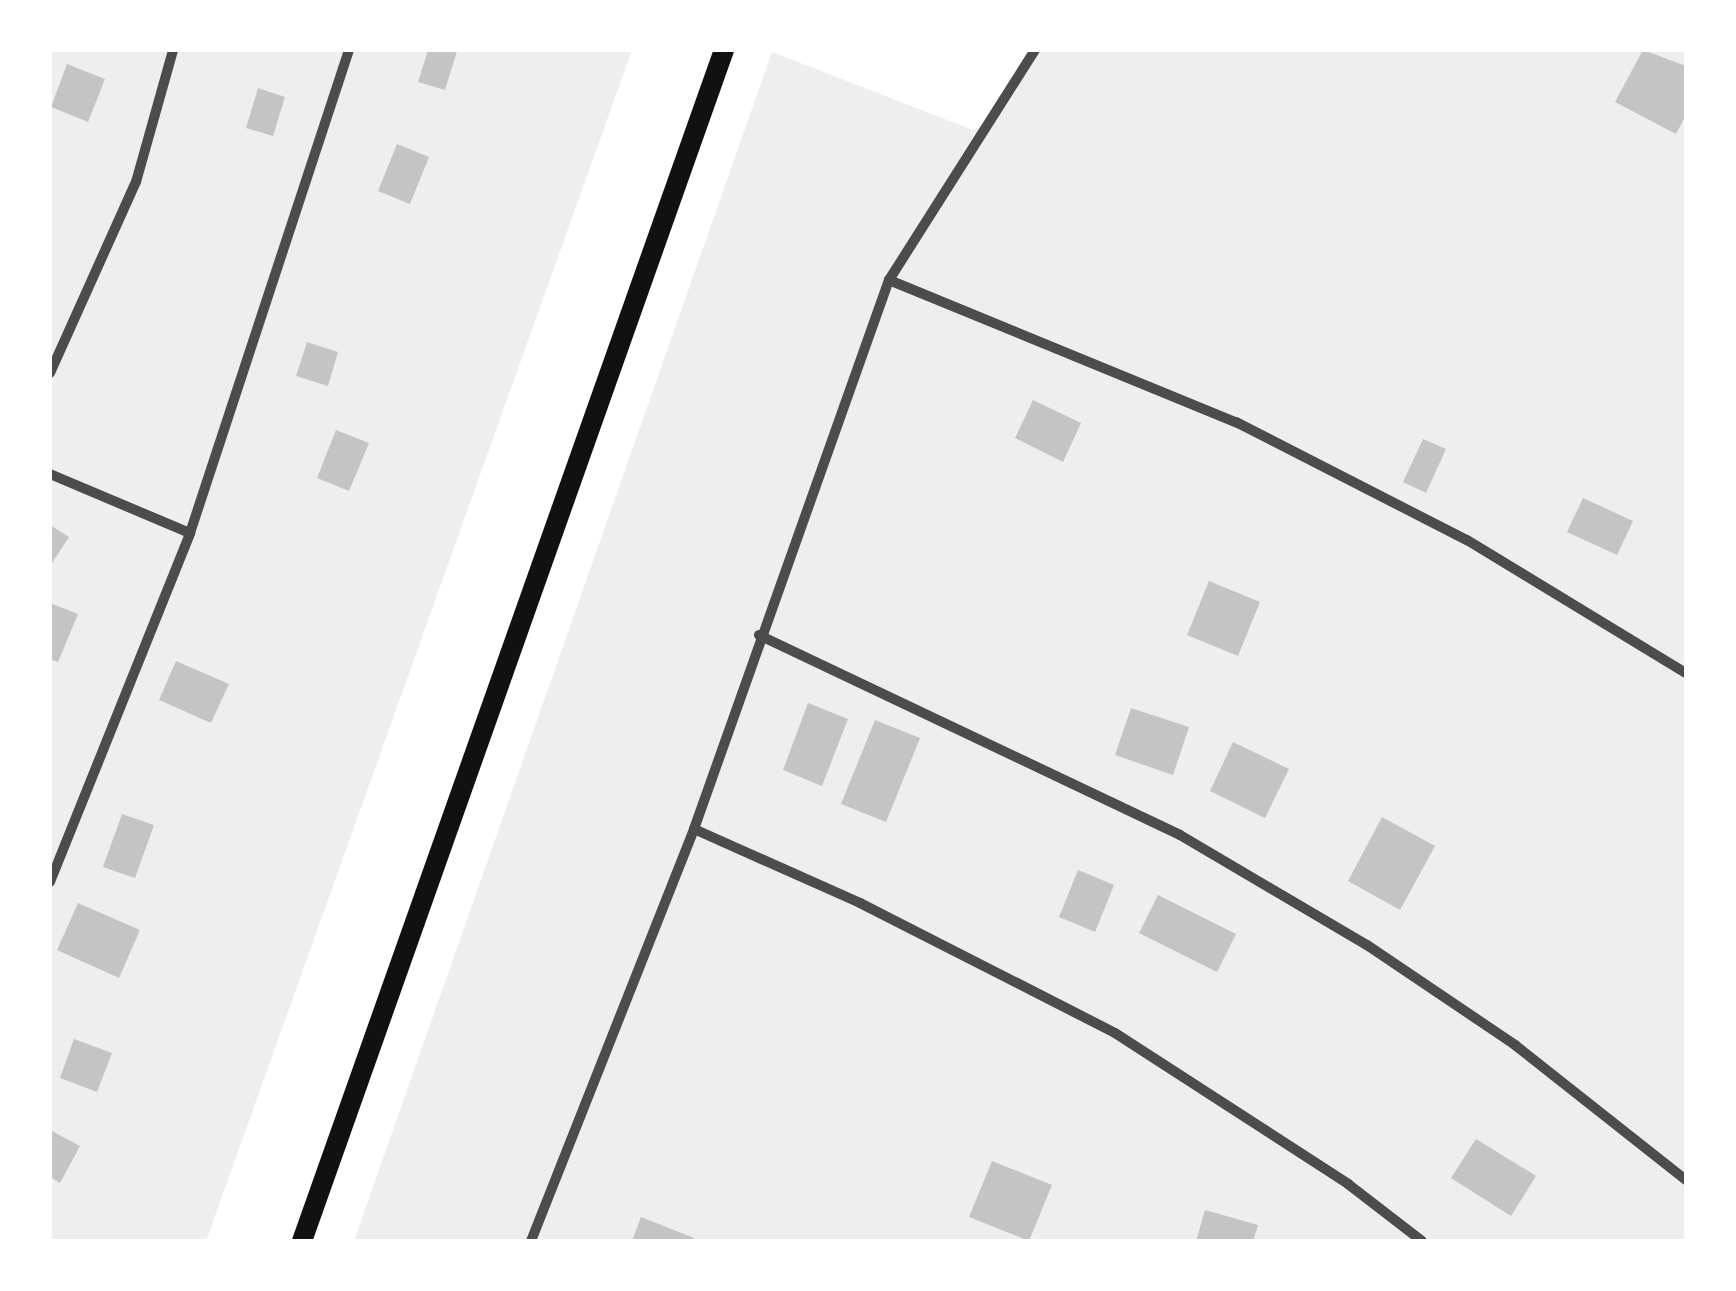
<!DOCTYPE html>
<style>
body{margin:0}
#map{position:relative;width:1736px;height:1291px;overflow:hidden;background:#fff;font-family:Barlow,sans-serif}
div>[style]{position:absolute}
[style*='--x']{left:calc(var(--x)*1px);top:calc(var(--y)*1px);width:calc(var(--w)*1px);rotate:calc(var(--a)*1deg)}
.green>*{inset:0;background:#eee}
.building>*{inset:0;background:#c4c4c4}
.minor>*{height:10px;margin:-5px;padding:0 5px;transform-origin:5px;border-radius:5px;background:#4c4c4c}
.primary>*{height:20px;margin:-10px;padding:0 10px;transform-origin:10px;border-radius:10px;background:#111}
span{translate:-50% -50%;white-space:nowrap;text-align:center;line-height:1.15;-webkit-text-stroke:8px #fff;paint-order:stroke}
.frame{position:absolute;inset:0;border:52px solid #fff;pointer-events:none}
</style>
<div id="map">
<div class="green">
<i style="clip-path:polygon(50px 50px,632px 50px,206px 1241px,50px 1241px)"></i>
<i style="clip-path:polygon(1034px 50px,1686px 50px,1686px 1241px,354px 1241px,772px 52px,973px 130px,990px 121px)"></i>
</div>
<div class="building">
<i style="clip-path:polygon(428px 50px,457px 51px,445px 90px,418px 82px)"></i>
<i style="clip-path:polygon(1643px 50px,1686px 66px,1686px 115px,1676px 134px,1615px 102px)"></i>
<i style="clip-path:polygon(67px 64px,105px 79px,88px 122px,51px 107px)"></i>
<i style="clip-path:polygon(258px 88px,285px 97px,273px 136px,246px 128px)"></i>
<i style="clip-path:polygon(397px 144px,429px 157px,410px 204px,378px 191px)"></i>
<i style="clip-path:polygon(307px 342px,338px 352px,328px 386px,296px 376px)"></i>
<i style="clip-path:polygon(1033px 400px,1081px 423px,1063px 462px,1015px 438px)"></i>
<i style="clip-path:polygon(336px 430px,369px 443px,349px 491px,317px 478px)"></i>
<i style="clip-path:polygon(1423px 439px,1446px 449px,1426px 493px,1403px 482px)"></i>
<i style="clip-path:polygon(1583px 498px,1633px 521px,1617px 555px,1567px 532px)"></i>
<i style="clip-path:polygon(50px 525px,69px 537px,50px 566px)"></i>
<i style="clip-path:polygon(1209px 581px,1260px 602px,1238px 656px,1187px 635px)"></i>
<i style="clip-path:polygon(50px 603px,78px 614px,58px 662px,50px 659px)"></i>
<i style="clip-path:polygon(176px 661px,229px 684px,211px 723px,159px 700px)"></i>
<i style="clip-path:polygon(808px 703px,848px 719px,822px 786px,783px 770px)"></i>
<i style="clip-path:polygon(1131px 708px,1189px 727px,1173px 775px,1115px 755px)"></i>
<i style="clip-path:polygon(875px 720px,920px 738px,886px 822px,841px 804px)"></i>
<i style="clip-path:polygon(1233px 742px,1289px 769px,1265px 818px,1210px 791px)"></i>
<i style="clip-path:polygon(122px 814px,154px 825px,135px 878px,103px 867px)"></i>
<i style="clip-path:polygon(1382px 817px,1435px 846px,1400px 910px,1348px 881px)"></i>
<i style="clip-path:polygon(1078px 870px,1114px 885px,1095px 932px,1059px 917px)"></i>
<i style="clip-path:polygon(1158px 895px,1236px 934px,1217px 972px,1139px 933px)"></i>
<i style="clip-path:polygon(78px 903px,140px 930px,119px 978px,57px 950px)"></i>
<i style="clip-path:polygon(74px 1039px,112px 1053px,97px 1092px,60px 1078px)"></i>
<i style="clip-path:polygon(50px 1130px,80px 1146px,60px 1183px,50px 1177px)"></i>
<i style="clip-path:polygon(1476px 1139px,1536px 1176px,1511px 1216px,1451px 1178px)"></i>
<i style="clip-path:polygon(992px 1161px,1052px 1185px,1029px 1241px,969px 1217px)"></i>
<i style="clip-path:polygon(1205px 1210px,1258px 1225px,1253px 1241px,1196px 1241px)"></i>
<i style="clip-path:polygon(641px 1217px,694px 1238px,692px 1241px,632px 1241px)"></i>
</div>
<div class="minor">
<i style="--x:889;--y:280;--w:375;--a:22.3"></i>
<i style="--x:1236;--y:422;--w:259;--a:27.1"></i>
<i style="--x:1467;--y:540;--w:256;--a:31.3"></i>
<i style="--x:50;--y:373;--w:209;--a:-65.8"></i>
<i style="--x:136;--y:182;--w:137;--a:-74.3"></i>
<i style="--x:50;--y:474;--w:152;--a:22.9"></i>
<i style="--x:759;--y:635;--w:466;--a:25.4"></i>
<i style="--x:1180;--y:835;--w:217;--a:30.5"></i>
<i style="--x:1367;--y:945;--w:179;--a:34"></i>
<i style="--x:1515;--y:1045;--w:218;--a:38.3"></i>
<i style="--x:694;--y:829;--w:182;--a:24"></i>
<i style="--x:860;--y:903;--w:286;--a:27"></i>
<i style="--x:1115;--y:1033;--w:278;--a:32.9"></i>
<i style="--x:1348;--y:1184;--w:93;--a:37.6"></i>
<i style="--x:50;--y:882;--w:376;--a:-68.1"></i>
<i style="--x:190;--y:533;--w:508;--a:-71.78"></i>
<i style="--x:531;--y:1241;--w:443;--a:-68.4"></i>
<i style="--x:694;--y:829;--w:583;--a:-70.45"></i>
<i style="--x:889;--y:280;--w:272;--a:-57.6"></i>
</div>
<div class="primary">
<i style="--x:302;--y:1241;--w:1264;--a:-70.49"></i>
</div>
<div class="frame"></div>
</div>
